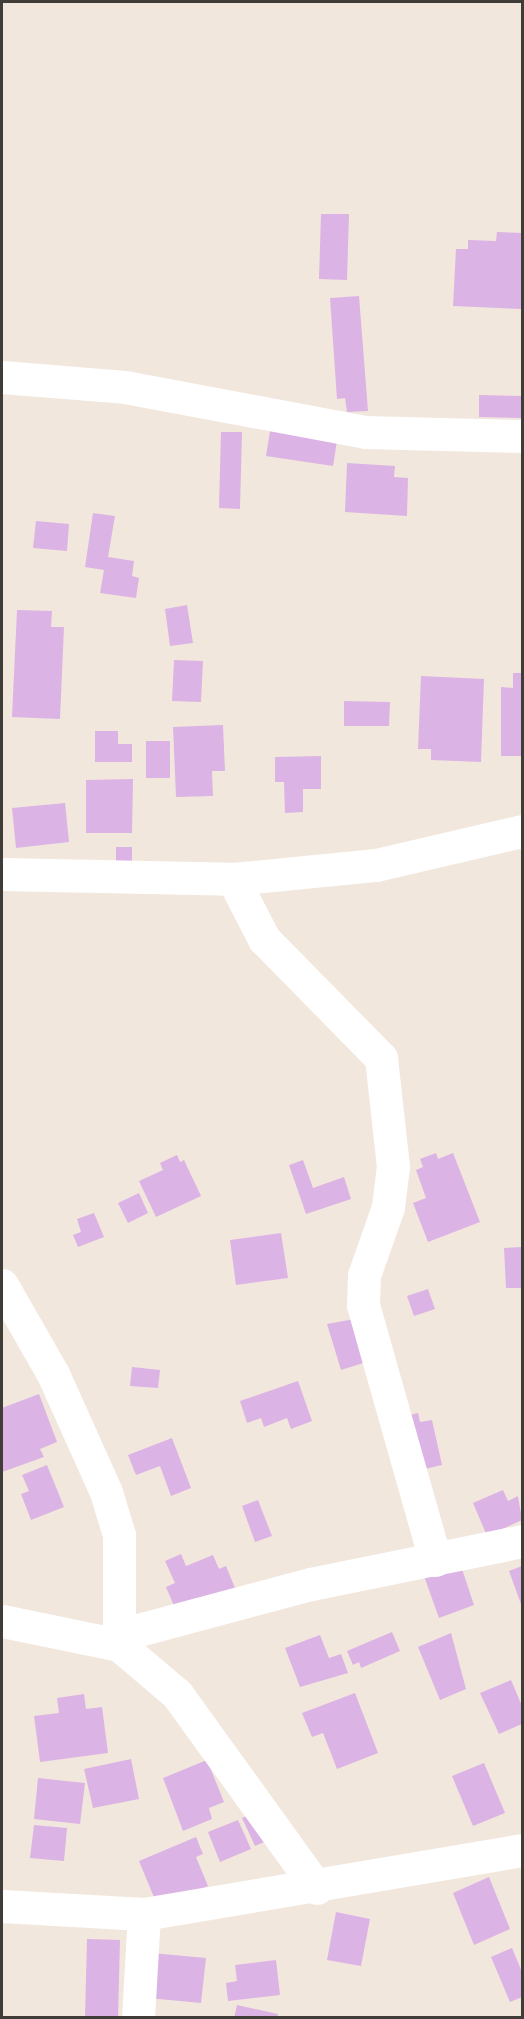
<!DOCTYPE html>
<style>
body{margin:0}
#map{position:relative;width:524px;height:2019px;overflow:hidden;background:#f2e7dd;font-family:Cabin,sans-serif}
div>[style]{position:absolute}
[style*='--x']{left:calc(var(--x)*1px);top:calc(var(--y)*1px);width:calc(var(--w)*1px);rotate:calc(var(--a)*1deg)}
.building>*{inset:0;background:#dcb3e5}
.street>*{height:33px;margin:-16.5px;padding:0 16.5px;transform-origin:16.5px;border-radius:16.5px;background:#fff}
span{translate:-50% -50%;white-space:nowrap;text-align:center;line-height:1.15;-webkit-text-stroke:5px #f2e7dd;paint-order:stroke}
.frame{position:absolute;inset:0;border:3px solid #403c38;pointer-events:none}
</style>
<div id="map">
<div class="building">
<i style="clip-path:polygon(321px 214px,349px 214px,347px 280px,319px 279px)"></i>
<i style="clip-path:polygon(497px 232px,522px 233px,522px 309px,453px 306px,456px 249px,468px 249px,468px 240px,496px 241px)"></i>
<i style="clip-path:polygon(359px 296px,368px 411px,347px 412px,345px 398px,337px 399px,330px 298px)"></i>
<i style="clip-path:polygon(479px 395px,522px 396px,522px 418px,479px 417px)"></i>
<i style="clip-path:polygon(270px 431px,337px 441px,333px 466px,266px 456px)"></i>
<i style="clip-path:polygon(221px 432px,242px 432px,240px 509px,219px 508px)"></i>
<i style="clip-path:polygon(347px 463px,395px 466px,394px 477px,408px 478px,407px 516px,345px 512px)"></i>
<i style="clip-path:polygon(93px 513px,115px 516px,108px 557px,134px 561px,132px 576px,139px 578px,136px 598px,100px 593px,104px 570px,85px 567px)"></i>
<i style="clip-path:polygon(36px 521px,69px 524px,67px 551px,33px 548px)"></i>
<i style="clip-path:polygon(187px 605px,193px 643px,170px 646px,165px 609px)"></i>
<i style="clip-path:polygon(17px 610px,52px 611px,51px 627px,64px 627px,60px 719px,12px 717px)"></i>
<i style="clip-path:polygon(174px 660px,203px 661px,201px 702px,172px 701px)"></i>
<i style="clip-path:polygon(513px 673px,522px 673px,522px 756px,501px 756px,501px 687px,513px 688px)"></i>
<i style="clip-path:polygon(421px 676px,484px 679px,481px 762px,431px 760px,431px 749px,418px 749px)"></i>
<i style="clip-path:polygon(344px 701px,390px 702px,389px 726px,344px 726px)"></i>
<i style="clip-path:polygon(223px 725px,225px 771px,212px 771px,213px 796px,176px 797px,173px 727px)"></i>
<i style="clip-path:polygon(95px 731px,118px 731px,118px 744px,132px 744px,132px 762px,95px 762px)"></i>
<i style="clip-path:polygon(146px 741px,170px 741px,170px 778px,146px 778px)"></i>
<i style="clip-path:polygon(321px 756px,321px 789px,303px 789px,303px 812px,285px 813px,284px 782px,275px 782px,275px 757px)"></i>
<i style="clip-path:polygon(133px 779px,132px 833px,86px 833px,86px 780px)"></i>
<i style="clip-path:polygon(65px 803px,69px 842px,16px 848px,12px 808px)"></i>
<i style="clip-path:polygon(116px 847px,132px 847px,132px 868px,116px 868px)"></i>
<i style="clip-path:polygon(436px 1153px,438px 1159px,453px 1153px,480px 1222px,428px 1242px,413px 1203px,426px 1198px,416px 1170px,423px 1167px,420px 1159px)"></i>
<i style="clip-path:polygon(177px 1155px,180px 1162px,184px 1160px,201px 1196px,156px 1217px,139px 1181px,163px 1170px,160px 1163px)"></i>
<i style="clip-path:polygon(303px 1160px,313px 1188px,344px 1177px,351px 1199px,306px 1214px,289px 1165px)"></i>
<i style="clip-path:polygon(139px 1193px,148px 1213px,128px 1223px,118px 1203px)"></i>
<i style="clip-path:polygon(94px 1213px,104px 1237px,78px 1247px,73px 1235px,81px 1232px,77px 1219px)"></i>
<i style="clip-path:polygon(281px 1233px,288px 1278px,236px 1285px,230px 1240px)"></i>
<i style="clip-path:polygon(522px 1247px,522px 1288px,506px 1288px,504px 1248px)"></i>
<i style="clip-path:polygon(428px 1289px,435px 1309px,414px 1316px,407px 1296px)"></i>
<i style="clip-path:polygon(360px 1318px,373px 1360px,341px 1370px,327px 1324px)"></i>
<i style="clip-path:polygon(132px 1367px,160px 1370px,158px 1388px,130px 1386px)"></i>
<i style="clip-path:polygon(298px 1381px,312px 1421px,291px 1429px,287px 1418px,264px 1427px,261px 1418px,247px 1423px,240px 1401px)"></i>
<i style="clip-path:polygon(39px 1394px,57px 1442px,40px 1449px,44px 1457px,2px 1472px,2px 1408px)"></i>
<i style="clip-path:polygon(418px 1413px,420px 1422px,432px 1420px,442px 1465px,411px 1472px,399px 1418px)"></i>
<i style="clip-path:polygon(172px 1438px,191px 1488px,171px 1496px,160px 1466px,136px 1475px,128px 1455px)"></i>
<i style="clip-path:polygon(47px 1465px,64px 1507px,31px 1520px,21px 1494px,29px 1491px,22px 1475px)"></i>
<i style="clip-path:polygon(503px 1490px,508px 1501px,518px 1496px,522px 1520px,487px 1536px,473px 1503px)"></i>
<i style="clip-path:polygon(258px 1500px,272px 1536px,255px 1542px,242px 1506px)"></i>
<i style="clip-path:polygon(181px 1554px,186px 1566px,213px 1555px,219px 1569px,226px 1566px,235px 1588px,177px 1613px,166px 1587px,175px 1583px,165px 1561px)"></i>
<i style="clip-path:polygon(460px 1563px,474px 1605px,439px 1618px,424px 1576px)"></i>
<i style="clip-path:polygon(522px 1566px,522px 1607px,509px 1571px)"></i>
<i style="clip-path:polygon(392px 1632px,400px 1651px,361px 1668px,359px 1662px,353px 1665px,347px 1651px)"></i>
<i style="clip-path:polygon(451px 1633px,466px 1689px,440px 1700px,418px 1647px)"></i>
<i style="clip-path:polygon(320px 1635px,329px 1658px,341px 1654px,348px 1673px,300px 1687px,285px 1648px)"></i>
<i style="clip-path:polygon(511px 1680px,522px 1706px,522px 1724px,499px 1734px,480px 1693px)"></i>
<i style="clip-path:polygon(355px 1693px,378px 1753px,337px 1769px,323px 1733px,312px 1737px,302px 1713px)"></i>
<i style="clip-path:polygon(84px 1694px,86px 1709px,102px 1707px,108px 1753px,40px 1762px,34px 1716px,59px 1713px,57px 1698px)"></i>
<i style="clip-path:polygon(131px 1759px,139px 1799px,93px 1808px,84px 1769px)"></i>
<i style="clip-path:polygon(207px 1760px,224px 1802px,209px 1808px,212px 1819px,183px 1831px,163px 1778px)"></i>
<i style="clip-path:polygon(484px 1763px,505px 1813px,473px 1826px,452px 1776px)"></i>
<i style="clip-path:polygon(38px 1778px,85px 1783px,80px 1824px,34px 1819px)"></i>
<i style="clip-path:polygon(258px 1811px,271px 1839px,255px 1846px,242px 1818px)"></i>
<i style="clip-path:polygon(238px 1820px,251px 1849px,220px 1862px,208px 1832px)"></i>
<i style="clip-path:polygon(34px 1825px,67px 1828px,64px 1861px,30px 1858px)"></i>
<i style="clip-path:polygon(196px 1837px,203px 1854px,196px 1857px,208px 1886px,158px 1907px,139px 1861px)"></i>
<i style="clip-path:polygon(489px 1877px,510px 1929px,474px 1945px,453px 1893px)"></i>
<i style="clip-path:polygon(336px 1912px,370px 1919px,361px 1966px,327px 1960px)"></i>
<i style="clip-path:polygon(87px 1939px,120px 1940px,118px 2018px,85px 2018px)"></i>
<i style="clip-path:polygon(512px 1948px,522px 1972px,522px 1997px,510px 2002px,491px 1957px)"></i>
<i style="clip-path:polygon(152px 1953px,206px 1958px,201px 2003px,148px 1998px)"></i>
<i style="clip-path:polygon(276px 1960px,280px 1995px,228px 2001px,226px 1983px,237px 1981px,235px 1965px)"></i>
<i style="clip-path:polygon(237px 2005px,278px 2014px,277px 2018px,234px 2018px)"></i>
</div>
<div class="street">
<i style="--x:2;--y:377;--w:123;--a:4.6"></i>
<i style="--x:125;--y:387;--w:244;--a:10.6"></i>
<i style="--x:365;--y:432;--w:157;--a:1.5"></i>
<i style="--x:2;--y:874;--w:231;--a:1.2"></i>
<i style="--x:233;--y:879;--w:144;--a:-5.6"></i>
<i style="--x:376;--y:865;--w:150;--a:-13.1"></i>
<i style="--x:233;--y:879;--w:68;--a:62.7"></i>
<i style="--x:264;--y:939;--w:167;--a:45.5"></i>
<i style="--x:381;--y:1058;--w:109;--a:83.7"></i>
<i style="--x:393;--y:1166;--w:41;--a:97"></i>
<i style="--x:388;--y:1207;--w:72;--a:109.4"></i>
<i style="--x:364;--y:1275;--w:30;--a:92"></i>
<i style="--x:363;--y:1305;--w:265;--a:74.2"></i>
<i style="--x:2;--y:1285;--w:103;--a:60.2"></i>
<i style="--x:53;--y:1374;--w:129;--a:65.8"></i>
<i style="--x:106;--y:1492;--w:45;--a:73.2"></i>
<i style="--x:119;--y:1535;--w:110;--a:90"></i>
<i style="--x:2;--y:1621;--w:119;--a:11.6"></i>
<i style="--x:119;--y:1645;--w:76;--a:40.2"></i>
<i style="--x:177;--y:1694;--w:239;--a:54.2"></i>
<i style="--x:120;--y:1635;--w:198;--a:-15"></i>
<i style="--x:311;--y:1584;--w:215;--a:-11.5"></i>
<i style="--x:2;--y:1906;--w:142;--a:3.2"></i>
<i style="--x:144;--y:1914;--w:383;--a:-9.6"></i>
<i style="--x:138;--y:2018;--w:104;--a:-86.7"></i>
</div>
<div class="frame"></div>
</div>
